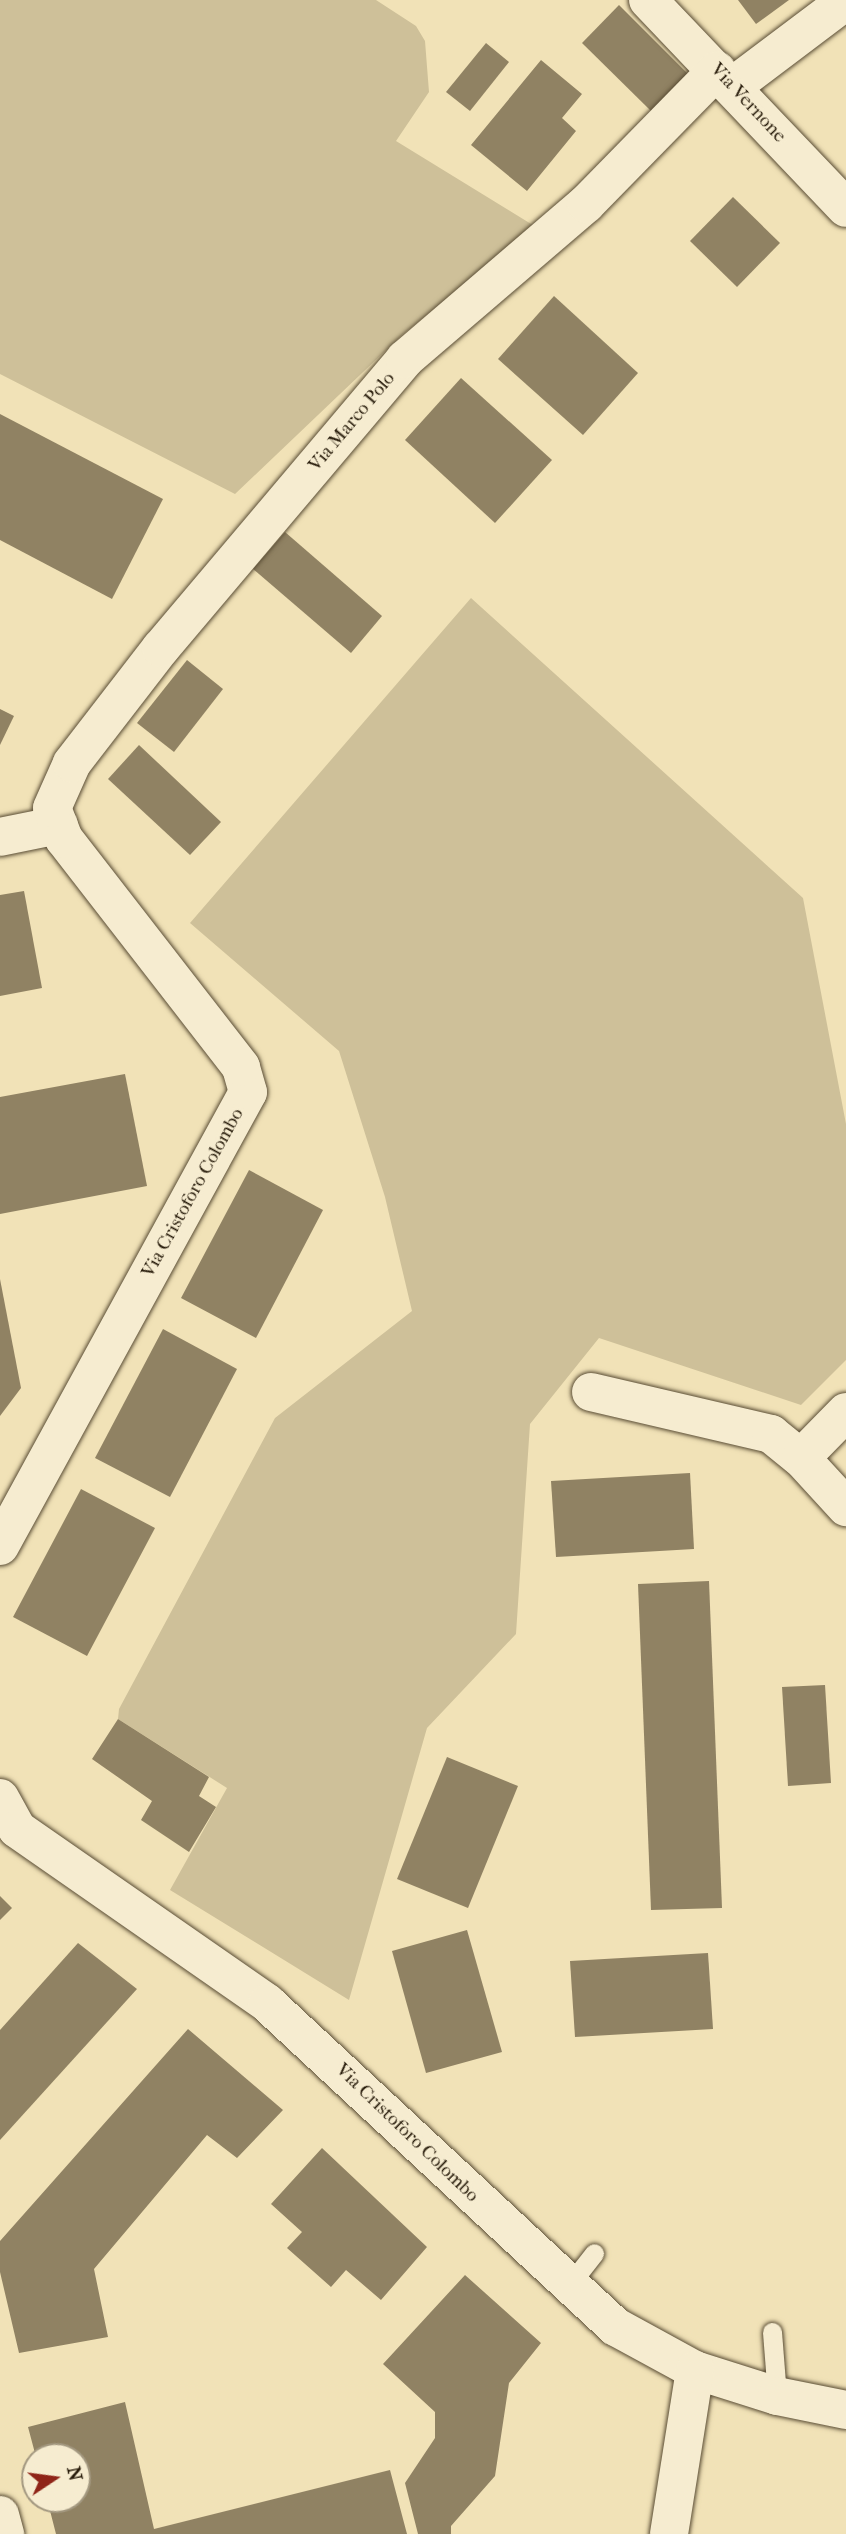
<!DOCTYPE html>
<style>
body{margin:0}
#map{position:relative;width:846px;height:2534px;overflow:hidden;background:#f1e2b7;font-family:"IM FELL French Canon",serif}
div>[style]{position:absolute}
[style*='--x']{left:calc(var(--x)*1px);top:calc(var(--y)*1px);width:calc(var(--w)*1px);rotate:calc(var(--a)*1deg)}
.green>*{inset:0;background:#cec099}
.building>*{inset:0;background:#908263}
.roads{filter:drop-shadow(0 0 2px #594c34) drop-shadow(0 0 2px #594c34)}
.lane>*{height:19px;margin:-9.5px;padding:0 9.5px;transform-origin:9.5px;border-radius:9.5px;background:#f6ecd0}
.street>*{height:38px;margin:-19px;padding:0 19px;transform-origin:19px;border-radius:19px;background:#f6ecd0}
.secondary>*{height:38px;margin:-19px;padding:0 19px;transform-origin:19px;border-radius:19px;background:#f6ecd0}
span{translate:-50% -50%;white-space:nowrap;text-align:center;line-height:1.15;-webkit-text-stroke:7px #f6ecd0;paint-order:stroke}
.street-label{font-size:19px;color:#261a09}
.north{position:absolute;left:21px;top:2443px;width:70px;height:70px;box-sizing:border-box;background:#f6ecd0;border:2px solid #a39880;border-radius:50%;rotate:77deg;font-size:19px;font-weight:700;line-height:28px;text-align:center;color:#261a09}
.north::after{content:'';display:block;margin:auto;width:24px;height:32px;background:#8f2418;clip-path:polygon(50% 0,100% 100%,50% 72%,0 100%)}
</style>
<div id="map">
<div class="green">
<i style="clip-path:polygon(0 0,376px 0,416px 26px,425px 41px,429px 92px,396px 141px,536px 227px,403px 334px,235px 494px,0 374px)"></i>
<i style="clip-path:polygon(471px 598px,803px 898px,846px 1124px,846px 1360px,801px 1405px,599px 1338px,530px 1424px,516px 1634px,427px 1728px,349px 2000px,170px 1890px,227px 1788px,118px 1719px,119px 1709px,275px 1418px,412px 1311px,385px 1197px,339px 1051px,190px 923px)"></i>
</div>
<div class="building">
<i style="clip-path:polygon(738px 0,789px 0,756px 24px)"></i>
<i style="clip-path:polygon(619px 5px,688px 74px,651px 111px,582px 43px)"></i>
<i style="clip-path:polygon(486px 43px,509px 62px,470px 111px,446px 92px)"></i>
<i style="clip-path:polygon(541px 60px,582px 94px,562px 118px,576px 131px,527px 191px,471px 145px)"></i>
<i style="clip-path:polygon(733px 197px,780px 243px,737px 287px,690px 241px)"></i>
<i style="clip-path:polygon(554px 296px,638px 373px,583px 435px,498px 359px)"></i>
<i style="clip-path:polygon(461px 378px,552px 460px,495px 523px,405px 440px)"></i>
<i style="clip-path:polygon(0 414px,163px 499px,112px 599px,0 540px)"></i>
<i style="clip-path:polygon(285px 532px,382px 616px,351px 653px,253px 569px)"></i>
<i style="clip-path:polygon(187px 660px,223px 689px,174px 752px,137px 723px)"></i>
<i style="clip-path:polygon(0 709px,14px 716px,0 745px)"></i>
<i style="clip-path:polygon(139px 745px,221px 822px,190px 855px,108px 779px)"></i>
<i style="clip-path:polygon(24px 891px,42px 988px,0 996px,0 895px)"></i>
<i style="clip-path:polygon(125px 1074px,147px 1186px,0 1214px,0 1097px)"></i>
<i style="clip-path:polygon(249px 1170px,323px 1210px,256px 1338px,181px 1298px)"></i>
<i style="clip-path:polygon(0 1279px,21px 1388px,0 1416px)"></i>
<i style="clip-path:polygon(163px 1329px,237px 1369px,170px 1497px,95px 1458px)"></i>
<i style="clip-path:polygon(690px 1473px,694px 1549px,556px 1557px,551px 1481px)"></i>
<i style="clip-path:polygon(81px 1489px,155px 1528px,87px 1656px,13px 1617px)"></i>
<i style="clip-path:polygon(709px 1581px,722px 1908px,651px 1910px,638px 1584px)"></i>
<i style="clip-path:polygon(825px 1685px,831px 1783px,788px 1786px,782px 1687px)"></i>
<i style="clip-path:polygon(118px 1719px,209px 1777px,199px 1796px,216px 1807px,189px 1852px,141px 1820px,152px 1801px,92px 1759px)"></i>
<i style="clip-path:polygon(447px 1757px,518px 1786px,468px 1908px,397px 1879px)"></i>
<i style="clip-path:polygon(0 1896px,12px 1908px,0 1920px)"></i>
<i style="clip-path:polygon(467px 1930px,502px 2052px,426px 2073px,392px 1951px)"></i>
<i style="clip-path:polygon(78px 1943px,137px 1989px,0 2140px,0 2030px)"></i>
<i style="clip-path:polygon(708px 1953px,713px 2029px,575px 2037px,570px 1961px)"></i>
<i style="clip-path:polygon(188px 2029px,283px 2110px,237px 2158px,207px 2135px,94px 2269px,108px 2337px,19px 2353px,0 2272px,0 2241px)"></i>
<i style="clip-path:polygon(322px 2148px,427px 2247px,381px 2300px,346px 2270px,331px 2287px,287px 2248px,302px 2232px,271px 2204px)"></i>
<i style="clip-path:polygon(465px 2275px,541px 2343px,509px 2383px,495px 2476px,451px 2526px,451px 2534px,418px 2534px,405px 2483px,435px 2438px,435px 2412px,383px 2364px)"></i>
<i style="clip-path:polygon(125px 2402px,154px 2529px,390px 2470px,407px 2534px,56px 2534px,47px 2499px,77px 2499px,77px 2457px,36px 2457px,28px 2427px)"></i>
</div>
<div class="roads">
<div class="lane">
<i style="--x:570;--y:2284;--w:39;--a:-52"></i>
<i style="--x:772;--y:2332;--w:64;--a:85.5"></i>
</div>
<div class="street">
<i style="--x:648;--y:0;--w:287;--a:46.4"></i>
<i style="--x:733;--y:86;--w:141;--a:-37"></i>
<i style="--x:0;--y:837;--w:60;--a:-11.5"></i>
<i style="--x:591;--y:1392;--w:185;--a:13.1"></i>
<i style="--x:771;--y:1434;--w:38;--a:39"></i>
<i style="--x:846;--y:1412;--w:64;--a:134.4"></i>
<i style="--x:801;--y:1458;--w:67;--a:47.4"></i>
<i style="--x:0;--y:1546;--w:517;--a:-61.35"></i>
<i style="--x:248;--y:1092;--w:26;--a:-106"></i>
<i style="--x:241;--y:1067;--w:289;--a:-127.8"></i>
<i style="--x:64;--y:839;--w:33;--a:-111"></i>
<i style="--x:52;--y:808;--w:49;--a:-66"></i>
<i style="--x:72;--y:763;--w:145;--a:-52.3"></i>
<i style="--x:161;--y:648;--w:378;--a:-49.8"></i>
<i style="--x:405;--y:359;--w:238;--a:-40.6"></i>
<i style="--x:586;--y:204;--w:187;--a:-45.6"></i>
<i style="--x:0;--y:1798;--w:35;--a:61"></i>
<i style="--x:17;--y:1829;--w:305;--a:34.8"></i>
<i style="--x:267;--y:2003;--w:476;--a:42.9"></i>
<i style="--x:616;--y:2327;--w:90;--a:28.6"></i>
<i style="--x:695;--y:2370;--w:86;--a:17.6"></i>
<i style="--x:777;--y:2396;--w:70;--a:11.5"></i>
<i style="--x:669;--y:2534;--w:166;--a:-81"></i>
</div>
<div class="secondary">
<i style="--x:0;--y:2515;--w:20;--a:75"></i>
</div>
</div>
<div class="street-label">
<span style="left:748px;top:103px;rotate:47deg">Via Vernone</span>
<span style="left:352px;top:422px;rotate:-50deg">Via Marco Polo</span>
<span style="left:193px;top:1193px;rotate:-61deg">Via Cristoforo Colombo</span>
<span style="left:407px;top:2133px;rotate:44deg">Via Cristoforo Colombo</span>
</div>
<div class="north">N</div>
</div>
